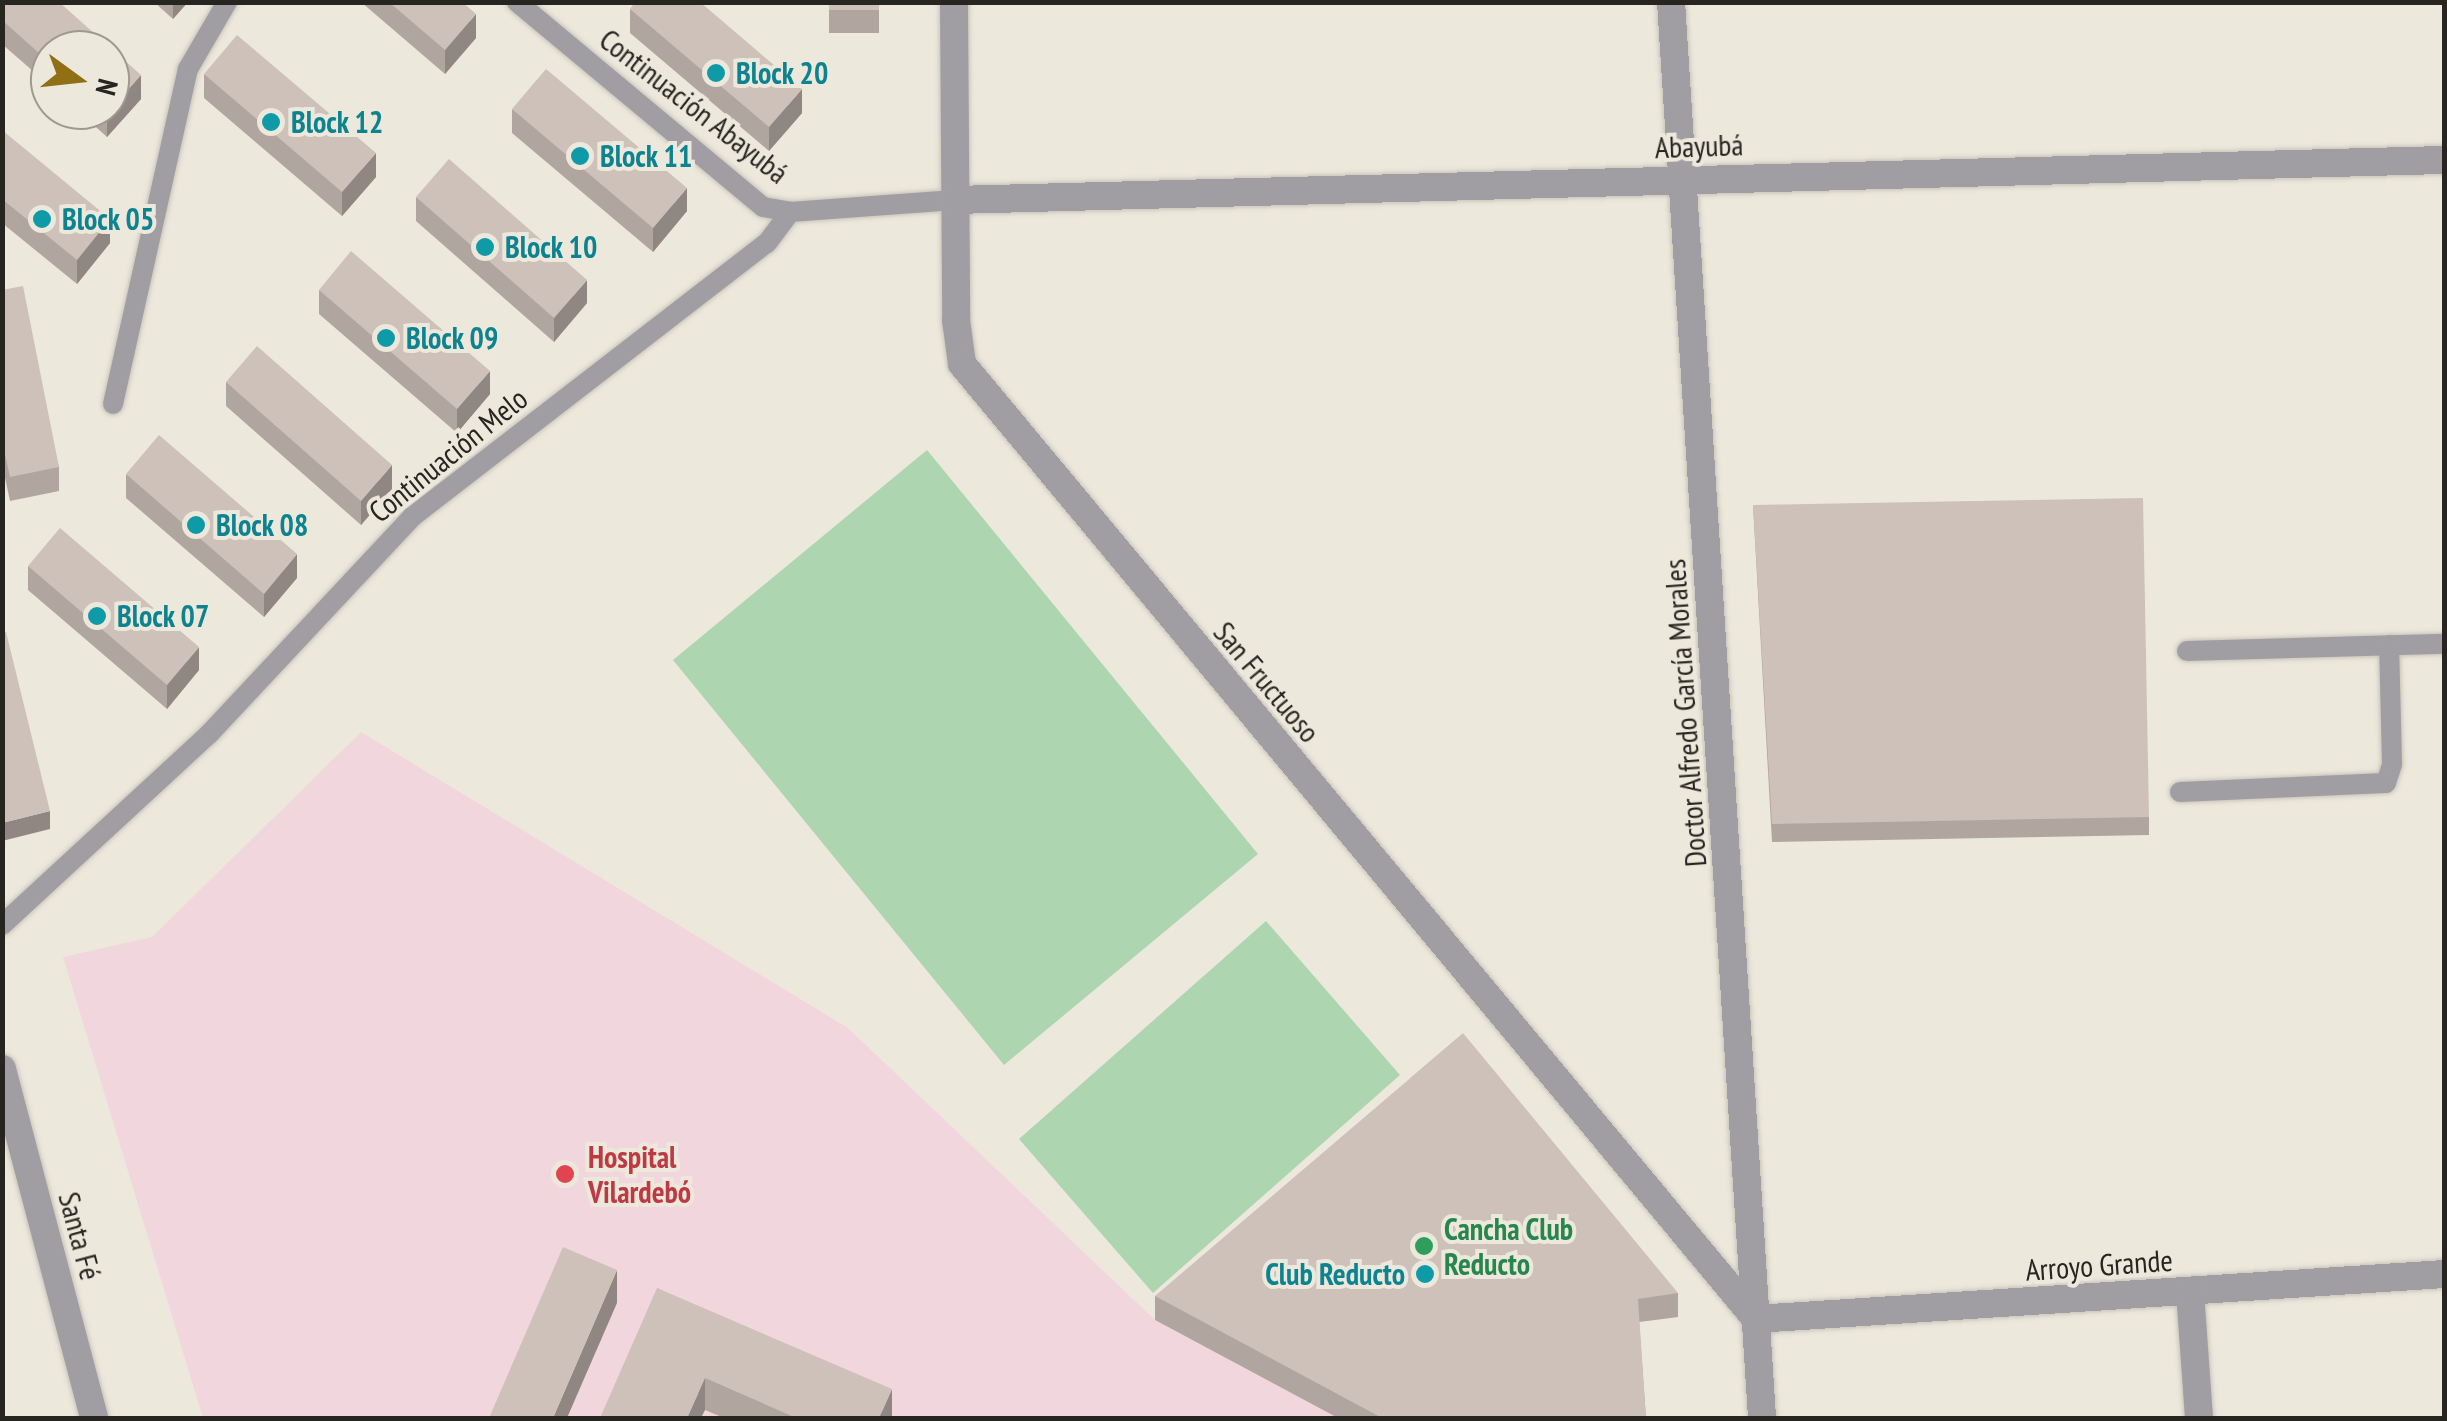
<!DOCTYPE html>
<meta charset="utf-8">
<style>
body{margin:0}
#map{position:relative;width:2447px;height:1421px;overflow:hidden;background:#ede8dc;font-family:"PT Sans Narrow",sans-serif}
div>[style]{position:absolute}
[style*='--x']{left:calc(var(--x)*1px);top:calc(var(--y)*1px);width:calc(var(--w)*1px);rotate:calc(var(--a)*1deg)}
.medical>*{inset:0;background:#f1d7dd}
.green>*{inset:0;background:#add5b0}
.roads{filter:drop-shadow(0 0 2px #c9c5ba) drop-shadow(0 0 2px #c9c5ba)}
.service>*{height:20px;margin:-10px;padding:0 10px;transform-origin:10px;border-radius:10px;background:#a19ea3}
.minor>*{height:28px;margin:-14px;padding:0 14px;transform-origin:14px;border-radius:14px;background:#a19ea3}
.wall>*{inset:0;background:#b0a69f}
.shaded-wall>*{inset:0;background:#908782}
.building>*{inset:0;background:#cdc1b9}
.dots>*{width:28px;height:28px;translate:-50% -50%;box-sizing:border-box;border:5px solid #ede8dc;border-radius:50%}
span{translate:-50% -50%;white-space:nowrap;text-align:center;line-height:1.15;-webkit-text-stroke:8px #ede8dc;paint-order:stroke}
.culture-label{font-size:30px;color:#0d838f;font-weight:700}
.left{translate:0 -50%;text-align:left}
.right{translate:-100% -50%;text-align:right}
.street-label{font-size:30px;color:#272520}
.health-label{font-size:30px;color:#be3a42;font-weight:700}
.leisure-label{font-size:30px;color:#27864d;font-weight:700}
.frame{position:absolute;inset:0;border:5px solid #272520;pointer-events:none}
.north{position:absolute;left:30px;top:30px;width:100px;height:100px;box-sizing:border-box;background:#ede8dc;border:2px solid #9e9a91;border-radius:50%;rotate:105deg;font-size:28px;font-weight:700;line-height:40px;text-align:center;color:#272520}
.north::after{content:'';display:block;margin:auto;width:35px;height:45px;background:#916f15;clip-path:polygon(50% 0,100% 100%,50% 72%,0 100%)}
</style>
<div id="map">
<div class="medical">
<i style="clip-path:polygon(361px 732px,848px 1028px,1155px 1320px,1338px 1418px,203px 1418px,63px 957px,152px 937px)"></i>
</div>
<div class="green">
<i style="clip-path:polygon(927px 450px,1258px 854px,1004px 1065px,673px 660px)"></i>
<i style="clip-path:polygon(1266px 921px,1400px 1075px,1153px 1293px,1019px 1139px)"></i>
</div>
<div class="roads">
<div class="service">
<i style="--x:517;--y:2;--w:320;--a:39.8"></i>
<i style="--x:763;--y:207;--w:27;--a:10"></i>
<i style="--x:113;--y:404;--w:343;--a:-77.4"></i>
<i style="--x:188;--y:69;--w:78;--a:-59.8"></i>
<i style="--x:2187;--y:651;--w:257;--a:-1.6"></i>
<i style="--x:2180;--y:792;--w:206;--a:-2.5"></i>
<i style="--x:2386;--y:783;--w:20;--a:-72"></i>
<i style="--x:2392;--y:764;--w:119;--a:-91.4"></i>
<i style="--x:2;--y:925;--w:282;--a:-42.7"></i>
<i style="--x:209;--y:734;--w:297;--a:-46.9"></i>
<i style="--x:412;--y:517;--w:448;--a:-37.7"></i>
<i style="--x:767;--y:243;--w:39;--a:-53"></i>
<i style="--x:790;--y:212;--w:165;--a:-4.2"></i>
</div>
<div class="minor">
<i style="--x:954;--y:2;--w:318;--a:89.6"></i>
<i style="--x:956;--y:320;--w:44;--a:82.2"></i>
<i style="--x:962;--y:364;--w:1242;--a:50.26"></i>
<i style="--x:1756;--y:1319;--w:689;--a:-3.74"></i>
<i style="--x:1671;--y:2;--w:1419;--a:86.32"></i>
<i style="--x:955;--y:200;--w:1490;--a:-1.54"></i>
<i style="--x:2;--y:1069;--w:361;--a:75.2"></i>
<i style="--x:2190;--y:1292;--w:126;--a:85.9"></i>
</div>
</div>
<div class="wall">
<i style="clip-path:polygon(2px 2px,141px 99px,107px 137px,77px 110px,110px 110px,50px 50px,50px 86px,2px 44px)"></i>
<i style="clip-path:polygon(154px 2px,188px 2px,173px 19px)"></i>
<i style="clip-path:polygon(361px 2px,462px 2px,476px 38px,445px 74px)"></i>
<i style="clip-path:polygon(829px 2px,879px 2px,879px 33px,829px 33px)"></i>
<i style="clip-path:polygon(630px 9px,802px 113px,769px 151px,630px 33px)"></i>
<i style="clip-path:polygon(204px 74px,376px 177px,342px 216px,204px 98px)"></i>
<i style="clip-path:polygon(512px 109px,687px 211px,653px 252px,512px 133px)"></i>
<i style="clip-path:polygon(2px 130px,110px 243px,77px 284px,2px 223px)"></i>
<i style="clip-path:polygon(416px 197px,587px 303px,554px 342px,416px 221px)"></i>
<i style="clip-path:polygon(2px 290px,59px 467px,59px 491px,10px 501px,2px 464px)"></i>
<i style="clip-path:polygon(319px 290px,490px 394px,457px 433px,319px 314px)"></i>
<i style="clip-path:polygon(226px 382px,392px 489px,361px 525px,226px 406px)"></i>
<i style="clip-path:polygon(126px 474px,297px 578px,264px 617px,126px 498px)"></i>
<i style="clip-path:polygon(1753px 505px,2149px 817px,2149px 835px,1772px 842px)"></i>
<i style="clip-path:polygon(28px 566px,199px 670px,167px 709px,28px 590px)"></i>
<i style="clip-path:polygon(657px 1288px,892px 1418px,724px 1418px,705px 1410px)"></i>
<i style="clip-path:polygon(1678px 1293px,1678px 1317px,1639px 1322px,1646px 1418px,1338px 1418px,1155px 1320px,1155px 1296px)"></i>
</div>
<div class="shaded-wall">
<i style="clip-path:polygon(173px 2px,188px 2px,173px 19px)"></i>
<i style="clip-path:polygon(476px 14px,476px 38px,445px 74px,445px 50px)"></i>
<i style="clip-path:polygon(141px 75px,141px 99px,107px 137px,107px 113px)"></i>
<i style="clip-path:polygon(802px 89px,802px 113px,769px 151px,769px 127px)"></i>
<i style="clip-path:polygon(376px 153px,376px 177px,342px 216px,342px 192px)"></i>
<i style="clip-path:polygon(687px 188px,687px 211px,653px 252px,653px 228px)"></i>
<i style="clip-path:polygon(110px 219px,110px 243px,77px 284px,77px 260px)"></i>
<i style="clip-path:polygon(587px 280px,587px 303px,554px 342px,554px 318px)"></i>
<i style="clip-path:polygon(490px 371px,490px 394px,457px 433px,457px 409px)"></i>
<i style="clip-path:polygon(392px 465px,392px 489px,361px 525px,361px 501px)"></i>
<i style="clip-path:polygon(297px 554px,297px 578px,264px 617px,264px 594px)"></i>
<i style="clip-path:polygon(199px 647px,199px 670px,167px 709px,167px 685px)"></i>
<i style="clip-path:polygon(50px 811px,50px 829px,2px 841px,2px 823px)"></i>
<i style="clip-path:polygon(617px 1270px,617px 1303px,567px 1418px,553px 1418px)"></i>
<i style="clip-path:polygon(705px 1378px,705px 1410px,701px 1418px,687px 1418px)"></i>
<i style="clip-path:polygon(892px 1389px,892px 1418px,879px 1418px)"></i>
</div>
<div class="building">
<i style="clip-path:polygon(2px 2px,59px 2px,141px 75px,107px 113px,103px 110px,110px 110px,110px 50px,50px 50px,50px 63px,2px 20px)"></i>
<i style="clip-path:polygon(389px 2px,462px 2px,476px 14px,445px 50px)"></i>
<i style="clip-path:polygon(635px 2px,700px 2px,802px 89px,769px 127px,630px 9px)"></i>
<i style="clip-path:polygon(829px 2px,879px 2px,879px 10px,829px 10px)"></i>
<i style="clip-path:polygon(237px 35px,376px 153px,342px 192px,204px 74px)"></i>
<i style="clip-path:polygon(546px 69px,687px 188px,653px 228px,512px 109px)"></i>
<i style="clip-path:polygon(2px 130px,110px 219px,77px 260px,2px 199px)"></i>
<i style="clip-path:polygon(449px 159px,587px 280px,554px 318px,416px 197px)"></i>
<i style="clip-path:polygon(351px 251px,490px 371px,457px 409px,319px 290px)"></i>
<i style="clip-path:polygon(23px 286px,59px 467px,10px 477px,2px 440px,2px 290px)"></i>
<i style="clip-path:polygon(257px 346px,392px 465px,361px 501px,226px 382px)"></i>
<i style="clip-path:polygon(159px 435px,297px 554px,264px 594px,126px 474px)"></i>
<i style="clip-path:polygon(2143px 498px,2149px 817px,1772px 824px,1753px 505px)"></i>
<i style="clip-path:polygon(60px 528px,199px 647px,167px 685px,28px 566px)"></i>
<i style="clip-path:polygon(6px 632px,50px 811px,2px 823px,2px 633px)"></i>
<i style="clip-path:polygon(1463px 1033px,1678px 1293px,1638px 1299px,1646px 1418px,1382px 1418px,1155px 1296px)"></i>
<i style="clip-path:polygon(563px 1247px,617px 1270px,553px 1418px,489px 1418px)"></i>
<i style="clip-path:polygon(657px 1288px,892px 1389px,879px 1418px,793px 1418px,794px 1417px,705px 1378px,687px 1418px,600px 1418px)"></i>
</div>
<div class="dots">
<i style="left:716px;top:73px;background:#0f9aa8"></i>
<i style="left:271px;top:122px;background:#0f9aa8"></i>
<i style="left:580px;top:156px;background:#0f9aa8"></i>
<i style="left:42px;top:219px;background:#0f9aa8"></i>
<i style="left:485px;top:247px;background:#0f9aa8"></i>
<i style="left:386px;top:338px;background:#0f9aa8"></i>
<i style="left:196px;top:525px;background:#0f9aa8"></i>
<i style="left:97px;top:616px;background:#0f9aa8"></i>
<i style="left:565px;top:1174px;background:#e0444e"></i>
<i style="left:1424px;top:1246px;background:#2e9e5b"></i>
<i style="left:1425px;top:1274px;background:#0f9aa8"></i>
</div>
<div class="culture-label">
<span class="left" style="left:736px;top:73px">Block 20</span>
<span class="left" style="left:291px;top:122px">Block 12</span>
<span class="left" style="left:600px;top:156px">Block 11</span>
<span class="left" style="left:62px;top:219px">Block 05</span>
<span class="left" style="left:505px;top:247px">Block 10</span>
<span class="left" style="left:406px;top:338px">Block 09</span>
<span class="left" style="left:216px;top:525px">Block 08</span>
<span class="left" style="left:117px;top:616px">Block 07</span>
<span class="right" style="left:1405px;top:1274px">Club Reducto</span>
</div>
<div class="street-label">
<span style="left:694px;top:106px;rotate:38deg">Continuación Abayubá</span>
<span style="left:1699px;top:146px;rotate:-2deg">Abayubá</span>
<span style="left:448px;top:455px;rotate:-39deg">Continuación Melo</span>
<span style="left:1267px;top:682px;rotate:50deg">San Fructuoso</span>
<span style="left:1685px;top:713px;rotate:-94deg">Doctor Alfredo García Morales</span>
<span style="left:80px;top:1236px;rotate:75deg">Santa Fé</span>
<span style="left:2099px;top:1265px;rotate:-4deg">Arroyo Grande</span>
</div>
<div class="health-label">
<span class="left" style="left:588px;top:1174px">Hospital<br>Vilardebó</span>
</div>
<div class="leisure-label">
<span class="left" style="left:1444px;top:1246px">Cancha Club<br>Reducto</span>
</div>
<div class="frame"></div>
<div class="north">N</div>
</div>
